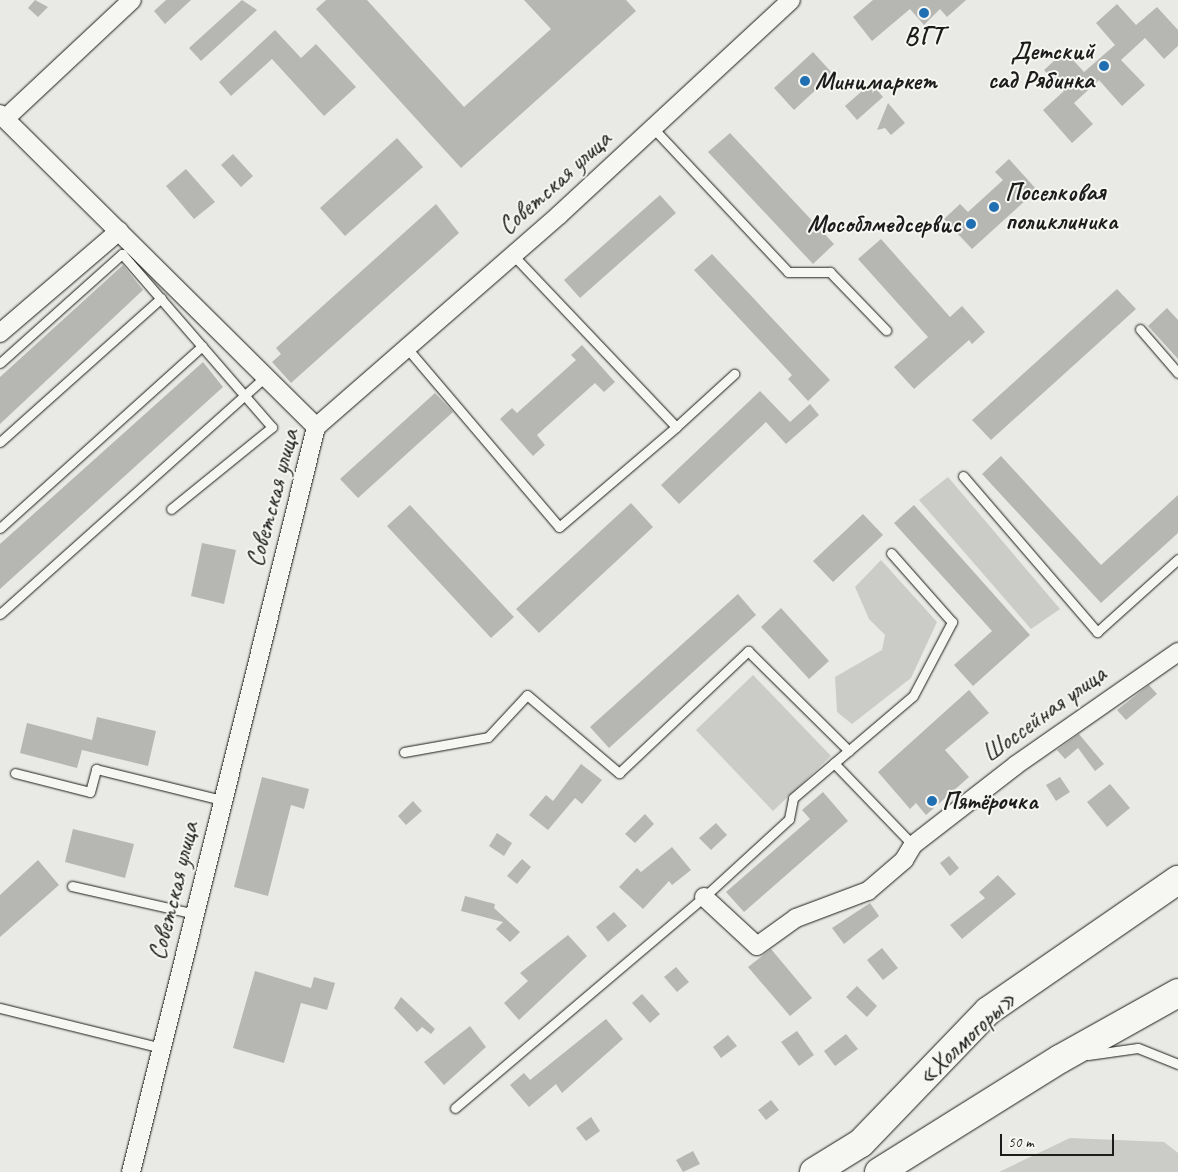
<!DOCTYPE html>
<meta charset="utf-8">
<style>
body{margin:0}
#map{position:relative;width:1178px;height:1172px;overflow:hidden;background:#e9e9e5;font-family:Caveat,sans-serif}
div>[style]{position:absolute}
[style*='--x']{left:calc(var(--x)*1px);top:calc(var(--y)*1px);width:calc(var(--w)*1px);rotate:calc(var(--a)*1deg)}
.green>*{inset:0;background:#cbcbc7}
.building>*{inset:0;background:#b6b6b3}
.roads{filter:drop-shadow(0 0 1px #1c1c1c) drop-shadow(0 0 1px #1c1c1c)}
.service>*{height:9px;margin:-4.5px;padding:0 4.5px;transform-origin:4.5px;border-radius:4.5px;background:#f6f6f2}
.minor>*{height:18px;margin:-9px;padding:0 9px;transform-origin:9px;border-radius:9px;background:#f6f6f2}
.trunk>*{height:28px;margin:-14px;padding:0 14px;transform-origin:14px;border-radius:14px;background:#f6f6f2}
.dots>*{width:14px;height:14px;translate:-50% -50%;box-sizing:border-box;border:2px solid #f6f6f2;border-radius:50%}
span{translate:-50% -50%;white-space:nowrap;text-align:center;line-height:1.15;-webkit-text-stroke:4px #f6f6f2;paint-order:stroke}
.poi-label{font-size:25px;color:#1c1c1c;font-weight:700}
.right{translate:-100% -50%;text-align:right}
.left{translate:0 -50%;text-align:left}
.street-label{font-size:25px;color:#1c1c1c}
.scale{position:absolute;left:1000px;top:1134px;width:114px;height:22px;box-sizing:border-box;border:2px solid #1c1c1c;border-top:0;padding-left:6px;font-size:15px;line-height:18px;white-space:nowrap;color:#1c1c1c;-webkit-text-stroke:4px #f6f6f2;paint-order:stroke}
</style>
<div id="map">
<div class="green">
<i style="clip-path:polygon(948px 477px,1060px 609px,1031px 629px,919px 500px)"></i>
<i style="clip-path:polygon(881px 560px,937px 622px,911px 678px,852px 724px,837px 712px,835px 677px,882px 650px,885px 635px,869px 619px,855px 587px)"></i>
<i style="clip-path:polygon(753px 675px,831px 756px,773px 811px,696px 730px)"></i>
<i style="clip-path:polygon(1070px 1138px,1164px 1142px,1178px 1153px,1178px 1172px,999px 1172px)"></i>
</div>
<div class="building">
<i style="clip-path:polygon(35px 0,48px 7px,38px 17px,28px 8px)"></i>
<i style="clip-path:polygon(166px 0,191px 0,165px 24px,154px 11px)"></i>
<i style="clip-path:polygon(242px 0,257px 10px,201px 61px,189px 48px)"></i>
<i style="clip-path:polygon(326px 0,367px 0,464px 107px,551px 29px,524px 0,626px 0,636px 11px,461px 168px,316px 9px)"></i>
<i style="clip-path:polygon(873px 0,966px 0,947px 17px,940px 9px,924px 25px,910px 9px,872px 41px,853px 17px)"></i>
<i style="clip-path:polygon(1117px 4px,1136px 25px,1157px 7px,1178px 30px,1178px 46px,1164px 59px,1145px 38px,1121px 60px,1145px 85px,1122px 106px,1099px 80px,1074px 103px,1093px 124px,1072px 143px,1043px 110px,1064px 91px,1044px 70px,1065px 51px,1084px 72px,1115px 45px,1096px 23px)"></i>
<i style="clip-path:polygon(275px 30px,301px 58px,316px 44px,356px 87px,324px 116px,272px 59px,231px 96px,219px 82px)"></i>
<i style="clip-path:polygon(813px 52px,833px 74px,794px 110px,774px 88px)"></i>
<i style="clip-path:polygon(871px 83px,883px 97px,857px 120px,845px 106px)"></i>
<i style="clip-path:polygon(888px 103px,905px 123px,891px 135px,885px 128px,877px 130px)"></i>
<i style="clip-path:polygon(730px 133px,834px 244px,813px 264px,708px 152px)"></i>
<i style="clip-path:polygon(397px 138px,423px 167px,345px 236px,320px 208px)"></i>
<i style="clip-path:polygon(233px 154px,253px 176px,241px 187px,221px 165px)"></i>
<i style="clip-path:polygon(1009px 159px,1037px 190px,972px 249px,944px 219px,960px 204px,968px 212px,1003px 180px,995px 172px)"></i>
<i style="clip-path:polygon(186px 169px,215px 202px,194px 219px,166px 186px)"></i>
<i style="clip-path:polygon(660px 195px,676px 213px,580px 298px,564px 280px)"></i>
<i style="clip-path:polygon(436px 204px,459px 233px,291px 383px,272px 362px,281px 354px,276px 348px)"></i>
<i style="clip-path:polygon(881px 239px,950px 317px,962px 306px,985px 332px,972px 344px,969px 340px,914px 389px,894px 367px,928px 337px,858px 259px)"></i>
<i style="clip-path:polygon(712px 254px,830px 380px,808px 401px,788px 379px,792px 375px,694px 270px)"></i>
<i style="clip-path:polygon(123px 265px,143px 290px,0 424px,0 377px)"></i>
<i style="clip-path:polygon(1117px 289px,1136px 309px,991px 440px,972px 420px)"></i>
<i style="clip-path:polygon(1167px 308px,1178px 320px,1178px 359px,1148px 326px)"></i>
<i style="clip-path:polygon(582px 345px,615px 382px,604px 392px,595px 383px,537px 435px,545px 445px,533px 456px,500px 419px,512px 408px,517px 413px,576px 360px,571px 355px)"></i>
<i style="clip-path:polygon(203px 362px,223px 387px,0 589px,0 544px)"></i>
<i style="clip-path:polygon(760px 391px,790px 422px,810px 404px,819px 415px,786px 444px,766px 422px,679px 504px,661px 485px)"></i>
<i style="clip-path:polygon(435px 393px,453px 412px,358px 498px,340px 479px)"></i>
<i style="clip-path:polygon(1001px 456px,1101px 565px,1178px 495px,1178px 533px,1101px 603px,982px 474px)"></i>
<i style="clip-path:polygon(631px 503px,653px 527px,539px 633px,516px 609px)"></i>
<i style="clip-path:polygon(410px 505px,514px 617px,491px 638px,387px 526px)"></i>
<i style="clip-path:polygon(914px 505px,1030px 635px,973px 686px,954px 665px,992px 631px,894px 523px)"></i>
<i style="clip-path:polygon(863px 514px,883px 535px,833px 582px,813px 561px)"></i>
<i style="clip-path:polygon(202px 543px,236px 550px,224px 604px,191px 596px)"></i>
<i style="clip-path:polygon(738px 594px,756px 615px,609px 748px,590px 727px)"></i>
<i style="clip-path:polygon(781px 608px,829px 661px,809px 679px,761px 627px)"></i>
<i style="clip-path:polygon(1149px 685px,1157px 694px,1126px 720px,1117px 710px)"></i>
<i style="clip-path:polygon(969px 690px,989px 713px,945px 750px,969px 777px,926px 815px,916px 803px,910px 809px,878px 772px)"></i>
<i style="clip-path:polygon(97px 717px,156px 731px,148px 766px,82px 750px,77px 768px,20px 753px,27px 723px,92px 740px)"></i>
<i style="clip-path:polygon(1079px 734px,1104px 764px,1095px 771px,1078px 748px,1065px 759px,1057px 750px)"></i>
<i style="clip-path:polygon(581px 764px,602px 780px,582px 804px,575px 798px,548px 830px,529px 815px,546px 795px,553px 801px)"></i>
<i style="clip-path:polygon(262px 777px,309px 789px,304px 809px,291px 805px,268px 896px,234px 887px)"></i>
<i style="clip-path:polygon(1060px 777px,1070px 792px,1056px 801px,1046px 785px)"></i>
<i style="clip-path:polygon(1110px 784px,1130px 808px,1107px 827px,1087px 802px)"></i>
<i style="clip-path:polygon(823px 792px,848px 821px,744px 912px,726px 892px,810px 819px,802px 810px)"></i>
<i style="clip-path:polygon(413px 801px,422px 811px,406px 825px,398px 816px)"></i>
<i style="clip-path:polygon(645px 814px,654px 824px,635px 843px,625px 834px)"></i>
<i style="clip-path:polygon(716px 823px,727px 835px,711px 850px,699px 838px)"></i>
<i style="clip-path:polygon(73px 829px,134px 844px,125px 878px,65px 862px)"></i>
<i style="clip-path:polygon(497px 833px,512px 843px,504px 856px,489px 846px)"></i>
<i style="clip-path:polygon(672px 847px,691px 870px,672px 885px,669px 881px,643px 909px,619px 887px,637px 868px,641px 872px)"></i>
<i style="clip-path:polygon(949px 856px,959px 868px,950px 876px,940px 863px)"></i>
<i style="clip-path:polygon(522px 859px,531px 867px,517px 884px,507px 876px)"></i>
<i style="clip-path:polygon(38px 860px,59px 885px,0 937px,0 895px)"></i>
<i style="clip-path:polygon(998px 875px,1016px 894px,962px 939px,950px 925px,985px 898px,979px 892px)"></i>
<i style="clip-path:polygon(465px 896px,495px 904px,494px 908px,520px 932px,510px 942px,496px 929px,503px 922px,461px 911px)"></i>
<i style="clip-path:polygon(870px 903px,879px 916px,844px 944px,832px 928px)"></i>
<i style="clip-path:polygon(614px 912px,627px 926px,608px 942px,596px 927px)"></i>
<i style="clip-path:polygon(568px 935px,587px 956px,519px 1020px,504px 1003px,528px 981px,520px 973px)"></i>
<i style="clip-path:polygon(882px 948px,898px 968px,883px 980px,867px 960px)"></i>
<i style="clip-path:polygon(771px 949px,812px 998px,790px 1016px,748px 967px)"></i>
<i style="clip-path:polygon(676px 967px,689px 982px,677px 992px,664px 977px)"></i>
<i style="clip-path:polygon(255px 971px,311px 988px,314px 977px,335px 983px,327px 1010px,301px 1003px,284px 1063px,233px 1048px)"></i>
<i style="clip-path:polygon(857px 986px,877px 1006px,867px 1017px,846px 997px)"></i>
<i style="clip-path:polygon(642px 994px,660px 1014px,650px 1023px,632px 1003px)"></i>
<i style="clip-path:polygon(401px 997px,435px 1029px,431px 1034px,422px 1027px,417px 1032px,394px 1008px)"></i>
<i style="clip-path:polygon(606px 1019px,623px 1039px,562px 1093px,556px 1084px,529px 1107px,510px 1085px,524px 1073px,530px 1080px)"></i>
<i style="clip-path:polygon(470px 1026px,486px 1047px,444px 1085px,424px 1062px)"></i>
<i style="clip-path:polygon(797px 1031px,814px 1055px,799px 1066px,781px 1042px)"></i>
<i style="clip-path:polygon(846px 1034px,858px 1049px,835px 1066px,824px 1051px)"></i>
<i style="clip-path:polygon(728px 1035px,737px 1046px,721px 1058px,713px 1047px)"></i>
<i style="clip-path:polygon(771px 1100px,779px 1110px,766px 1120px,758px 1110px)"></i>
<i style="clip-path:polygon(591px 1117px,600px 1131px,586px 1141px,576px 1128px)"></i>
<i style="clip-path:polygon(693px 1151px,700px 1164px,683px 1172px,676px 1160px)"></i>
</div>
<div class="roads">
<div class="service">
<i style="--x:653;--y:128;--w:197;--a:46.8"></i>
<i style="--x:788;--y:272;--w:42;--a:0"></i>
<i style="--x:830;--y:272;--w:81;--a:46"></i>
<i style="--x:513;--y:255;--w:237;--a:46.5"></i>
<i style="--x:676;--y:427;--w:79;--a:-42.4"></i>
<i style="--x:1140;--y:329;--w:58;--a:49.2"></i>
<i style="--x:406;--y:347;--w:236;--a:49.6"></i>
<i style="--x:559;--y:527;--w:154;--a:-40.5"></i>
<i style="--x:0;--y:363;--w:164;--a:-41.8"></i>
<i style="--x:122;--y:254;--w:229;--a:49.1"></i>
<i style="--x:272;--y:427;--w:130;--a:140.9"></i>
<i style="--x:0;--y:442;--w:216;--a:-41.8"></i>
<i style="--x:963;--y:476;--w:206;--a:49.3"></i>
<i style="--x:1097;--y:632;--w:109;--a:-42"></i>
<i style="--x:0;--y:528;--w:272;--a:-42"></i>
<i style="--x:0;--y:614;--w:356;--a:-41.8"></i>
<i style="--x:404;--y:752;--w:85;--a:-10.1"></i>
<i style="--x:488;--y:737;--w:57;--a:-47.1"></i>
<i style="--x:527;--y:695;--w:121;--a:40.3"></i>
<i style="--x:619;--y:773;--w:178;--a:-43.4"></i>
<i style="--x:748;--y:651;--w:142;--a:44.7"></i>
<i style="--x:834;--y:763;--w:114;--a:46.1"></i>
<i style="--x:15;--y:773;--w:77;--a:14.2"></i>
<i style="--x:90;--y:792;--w:24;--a:-75"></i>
<i style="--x:96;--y:769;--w:130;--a:13.8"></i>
<i style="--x:72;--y:886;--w:126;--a:12.8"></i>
<i style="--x:0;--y:1008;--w:167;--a:13.9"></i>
<i style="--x:1088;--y:1055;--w:50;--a:-8"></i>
<i style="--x:1138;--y:1048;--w:43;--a:21.8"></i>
<i style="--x:455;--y:1108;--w:326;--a:-40.3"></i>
<i style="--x:704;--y:897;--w:115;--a:-42.5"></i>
<i style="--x:789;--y:819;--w:21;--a:-79"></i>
<i style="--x:793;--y:798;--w:157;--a:-40.4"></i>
<i style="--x:913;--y:696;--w:84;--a:-62.2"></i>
<i style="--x:952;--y:622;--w:92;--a:-131.5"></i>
</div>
<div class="minor">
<i style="--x:0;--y:114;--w:445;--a:44.7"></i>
<i style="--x:7;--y:117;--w:171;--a:-43.1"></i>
<i style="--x:0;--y:333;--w:157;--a:-40.6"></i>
<i style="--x:704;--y:897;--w:72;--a:42.8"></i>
<i style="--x:757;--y:946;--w:48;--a:-35.7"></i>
<i style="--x:796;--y:918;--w:77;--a:-20.6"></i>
<i style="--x:868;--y:891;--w:48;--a:-40.7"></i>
<i style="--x:904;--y:860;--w:17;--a:-59"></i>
<i style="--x:913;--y:845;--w:130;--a:-37.8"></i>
<i style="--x:1016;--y:765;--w:198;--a:-34.9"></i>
<i style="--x:131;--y:1172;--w:768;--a:-76.05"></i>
<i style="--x:316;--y:427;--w:322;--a:-41.1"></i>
<i style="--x:559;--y:215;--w:316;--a:-42.8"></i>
</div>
<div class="trunk">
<i style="--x:814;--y:1172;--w:55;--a:-31.7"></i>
<i style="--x:861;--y:1143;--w:183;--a:-46.1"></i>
<i style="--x:988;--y:1011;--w:231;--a:-34.6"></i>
<i style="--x:879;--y:1172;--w:213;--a:-32"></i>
<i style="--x:1060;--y:1059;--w:135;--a:-29.2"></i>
</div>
</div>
<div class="dots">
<i style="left:924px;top:13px;background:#1f6fb2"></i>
<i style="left:1104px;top:66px;background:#1f6fb2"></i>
<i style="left:805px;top:81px;background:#1f6fb2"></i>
<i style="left:994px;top:207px;background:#1f6fb2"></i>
<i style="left:971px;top:224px;background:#1f6fb2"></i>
<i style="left:932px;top:801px;background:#1f6fb2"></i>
</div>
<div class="poi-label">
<span style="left:924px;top:36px">ВГТ</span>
<span class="right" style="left:1094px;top:66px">Детский<br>сад Рябинка</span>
<span class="left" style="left:815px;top:81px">Минимаркет</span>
<span class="left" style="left:1005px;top:207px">Поселковая<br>поликлиника</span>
<span class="right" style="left:961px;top:224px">Мособлмедсервис</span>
<span class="left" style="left:942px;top:801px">Пятёрочка</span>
</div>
<div class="street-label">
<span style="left:555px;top:183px;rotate:-42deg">Советская улица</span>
<span style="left:273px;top:498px;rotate:-75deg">Советская улица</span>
<span style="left:1044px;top:714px;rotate:-36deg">Шоссейная улица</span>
<span style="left:174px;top:891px;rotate:-76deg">Советская улица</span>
<span style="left:967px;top:1038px;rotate:-43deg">«Холмогоры»</span>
</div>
<div class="scale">50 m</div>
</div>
